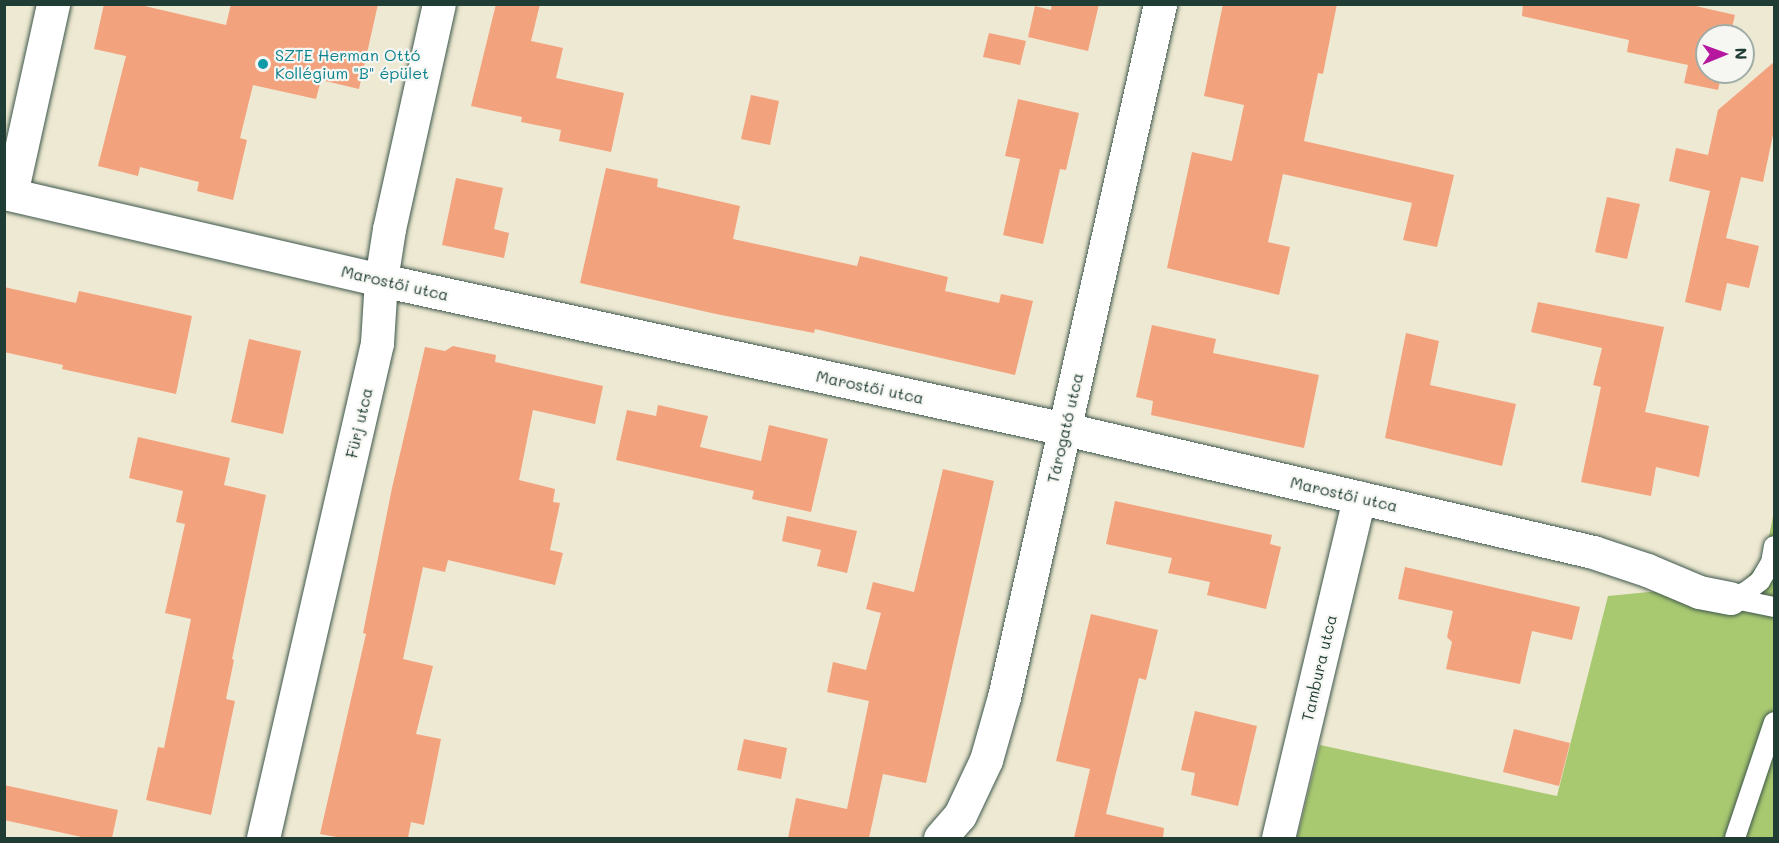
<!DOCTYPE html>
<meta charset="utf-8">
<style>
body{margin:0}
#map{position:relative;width:1779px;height:843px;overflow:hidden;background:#eee9d2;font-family:Mali,sans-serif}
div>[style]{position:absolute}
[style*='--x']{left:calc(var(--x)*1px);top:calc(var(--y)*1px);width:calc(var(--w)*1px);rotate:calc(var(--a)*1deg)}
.green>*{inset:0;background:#a9c971}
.building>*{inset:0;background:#f3a27e}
.roads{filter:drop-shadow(0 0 2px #3e574c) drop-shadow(0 0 2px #3e574c)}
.service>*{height:20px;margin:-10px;padding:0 10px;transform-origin:10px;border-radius:10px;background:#fff}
.minor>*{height:33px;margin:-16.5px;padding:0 16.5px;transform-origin:16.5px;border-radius:16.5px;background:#fff}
.dots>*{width:16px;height:16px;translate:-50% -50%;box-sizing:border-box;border:3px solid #f6f6f2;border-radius:50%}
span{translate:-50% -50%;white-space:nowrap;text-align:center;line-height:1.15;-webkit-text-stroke:4.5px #f6f6f2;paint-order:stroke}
.culture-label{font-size:16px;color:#0d838f}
.left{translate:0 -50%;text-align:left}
.street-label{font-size:16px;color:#1f3d34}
.frame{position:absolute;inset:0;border:6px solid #1f3d34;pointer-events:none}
.north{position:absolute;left:1695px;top:24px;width:60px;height:60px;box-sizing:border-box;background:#f6f6f2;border:2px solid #a0aca6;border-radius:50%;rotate:89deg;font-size:16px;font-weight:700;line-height:24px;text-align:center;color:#1f3d34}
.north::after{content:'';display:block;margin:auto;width:21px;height:27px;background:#b5179e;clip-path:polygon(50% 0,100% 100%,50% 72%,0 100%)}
</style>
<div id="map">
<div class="green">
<i style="clip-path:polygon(1774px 511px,1774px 838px,1297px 838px,1320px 745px,1557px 796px,1608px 596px,1742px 583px,1765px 557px)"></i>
</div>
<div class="building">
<i style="clip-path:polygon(104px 4px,136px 4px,226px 25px,231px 4px,378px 4px,359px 89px,321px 80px,316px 99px,253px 85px,240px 138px,247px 140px,233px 200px,197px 191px,199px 182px,140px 167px,138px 176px,98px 166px,126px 56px,94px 49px)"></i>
<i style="clip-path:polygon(496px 4px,540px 4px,531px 41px,563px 48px,556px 78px,624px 93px,611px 152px,559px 141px,561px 130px,521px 122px,522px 117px,471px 106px)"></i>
<i style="clip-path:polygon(1052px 4px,1099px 4px,1088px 51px,1028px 37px,1035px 6px,1051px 10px)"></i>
<i style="clip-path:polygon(1223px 4px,1337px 4px,1323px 74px,1318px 73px,1304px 141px,1454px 175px,1437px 247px,1403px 240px,1412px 203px,1283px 174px,1268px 242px,1290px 247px,1279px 295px,1167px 268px,1192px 152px,1232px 161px,1244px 105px,1204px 96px)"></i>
<i style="clip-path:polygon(1523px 4px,1687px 4px,1735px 15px,1730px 36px,1707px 36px,1707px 72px,1722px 72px,1718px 90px,1684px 83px,1688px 65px,1627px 52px,1629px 40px,1522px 16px)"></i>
<i style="clip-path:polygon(989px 33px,1026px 41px,1020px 65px,983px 57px)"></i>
<i style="clip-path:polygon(1774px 62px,1774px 130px,1763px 182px,1741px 177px,1726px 238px,1759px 246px,1749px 288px,1727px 283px,1721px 311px,1685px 302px,1710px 191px,1669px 181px,1676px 148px,1708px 155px,1718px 110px)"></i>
<i style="clip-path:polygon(751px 95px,779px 101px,770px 145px,741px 139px)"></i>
<i style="clip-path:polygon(1018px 99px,1079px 113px,1066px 170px,1060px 169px,1043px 244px,1003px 235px,1020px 159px,1005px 156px)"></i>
<i style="clip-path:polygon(606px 168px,658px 179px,657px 187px,740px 206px,733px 239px,857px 266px,860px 256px,948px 277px,945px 291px,999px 303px,1001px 294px,1033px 301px,1015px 375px,815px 329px,814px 333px,716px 314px,580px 283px)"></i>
<i style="clip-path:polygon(456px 178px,503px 188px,494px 229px,509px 233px,504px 258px,442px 245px)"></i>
<i style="clip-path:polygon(1607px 197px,1640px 204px,1627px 259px,1595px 252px)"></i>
<i style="clip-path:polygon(4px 287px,76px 303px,79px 291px,192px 316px,176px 394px,62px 369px,63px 365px,4px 352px)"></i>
<i style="clip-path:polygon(1538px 302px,1664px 327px,1645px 412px,1709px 426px,1699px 477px,1656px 467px,1651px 496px,1581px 482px,1601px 387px,1593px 385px,1602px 348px,1531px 332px)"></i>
<i style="clip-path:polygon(1152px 325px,1216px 339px,1213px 353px,1319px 375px,1304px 448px,1151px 415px,1153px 401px,1136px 397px)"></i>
<i style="clip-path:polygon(1406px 333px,1439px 341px,1430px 385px,1516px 404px,1502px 466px,1385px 438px)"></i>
<i style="clip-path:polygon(249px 339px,301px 351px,283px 434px,231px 422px)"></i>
<i style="clip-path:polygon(453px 346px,496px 355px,495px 362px,603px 386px,595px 424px,533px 410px,519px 480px,555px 489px,553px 502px,560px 503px,550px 550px,563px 553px,555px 585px,448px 560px,445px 572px,423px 567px,403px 659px,433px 666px,416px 734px,441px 739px,424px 825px,411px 822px,408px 838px,342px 838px,320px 834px,366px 634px,363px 633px,392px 488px,425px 347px,445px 351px)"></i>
<i style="clip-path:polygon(658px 405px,708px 416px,700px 447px,761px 461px,769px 425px,828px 439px,811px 512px,752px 499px,754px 491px,616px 460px,627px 410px,656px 416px)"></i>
<i style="clip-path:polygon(138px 437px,230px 458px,224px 485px,266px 495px,232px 659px,234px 660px,226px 699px,235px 701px,211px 815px,146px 800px,158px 747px,164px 748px,191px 619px,165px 613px,185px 524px,176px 522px,183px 491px,129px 478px)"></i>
<i style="clip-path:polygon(943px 469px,994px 481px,926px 783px,883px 774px,869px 838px,788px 838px,796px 798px,847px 809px,869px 701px,827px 692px,833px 662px,866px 670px,881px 613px,866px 609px,873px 582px,914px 592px)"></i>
<i style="clip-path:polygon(1115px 501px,1272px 535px,1270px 544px,1281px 547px,1266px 609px,1207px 595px,1210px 582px,1168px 573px,1172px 558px,1106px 544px)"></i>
<i style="clip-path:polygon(787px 516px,857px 531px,847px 573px,817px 566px,821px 550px,782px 541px)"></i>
<i style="clip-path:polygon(1405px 567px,1580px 607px,1572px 640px,1532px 631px,1520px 684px,1446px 669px,1452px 642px,1447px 637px,1453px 611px,1398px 599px)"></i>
<i style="clip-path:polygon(1091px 614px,1158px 630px,1146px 680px,1139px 678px,1106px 814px,1164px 828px,1163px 838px,1074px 838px,1090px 769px,1056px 761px)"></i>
<i style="clip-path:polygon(1195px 711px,1257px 726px,1238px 806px,1191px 795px,1195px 773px,1181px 770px)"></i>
<i style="clip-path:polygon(1514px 729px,1570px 743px,1559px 786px,1503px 772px)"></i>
<i style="clip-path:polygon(744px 739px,787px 748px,781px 779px,737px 770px)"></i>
<i style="clip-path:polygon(4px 785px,118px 810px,112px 838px,86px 838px,4px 820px)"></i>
</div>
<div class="roads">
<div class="service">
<i style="--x:1730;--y:598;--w:17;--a:-21"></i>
<i style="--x:1746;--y:592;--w:18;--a:-38"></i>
<i style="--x:1760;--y:581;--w:21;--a:-59"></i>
<i style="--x:1771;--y:563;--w:17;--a:-80"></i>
<i style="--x:1730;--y:598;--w:45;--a:11.6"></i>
<i style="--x:1735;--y:838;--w:122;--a:-71.4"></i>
</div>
<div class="minor">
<i style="--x:4;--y:193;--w:387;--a:13"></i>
<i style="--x:381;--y:280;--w:700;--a:12.29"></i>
<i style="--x:1065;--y:429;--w:542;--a:13.11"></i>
<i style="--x:1593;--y:552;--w:57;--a:18.4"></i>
<i style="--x:1647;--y:570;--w:56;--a:22.9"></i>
<i style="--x:1699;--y:592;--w:32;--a:11"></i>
<i style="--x:11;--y:194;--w:195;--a:-77.5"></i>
<i style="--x:263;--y:838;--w:508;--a:-77.03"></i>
<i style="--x:377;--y:343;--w:63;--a:-86.4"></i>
<i style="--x:381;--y:280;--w:52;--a:-81.1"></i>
<i style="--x:389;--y:229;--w:230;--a:-77.5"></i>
<i style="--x:940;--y:838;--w:30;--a:-49"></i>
<i style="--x:960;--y:815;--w:61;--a:-64.7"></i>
<i style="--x:986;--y:760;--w:66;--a:-74.1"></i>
<i style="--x:1004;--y:697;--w:710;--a:-77.31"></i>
<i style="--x:1278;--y:838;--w:350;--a:-76.6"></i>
</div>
</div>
<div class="dots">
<i style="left:263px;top:64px;background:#0f9aa8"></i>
</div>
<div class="culture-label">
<span class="left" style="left:275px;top:64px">SZTE Herman Ottó<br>Kollégium "B" épület</span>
</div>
<div class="street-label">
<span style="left:395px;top:283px;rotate:13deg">Marostői utca</span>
<span style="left:870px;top:387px;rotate:12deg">Marostői utca</span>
<span style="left:359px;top:423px;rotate:-77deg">Fürj utca</span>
<span style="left:1065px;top:428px;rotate:-77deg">Tárogató utca</span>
<span style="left:1344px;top:494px;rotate:13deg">Marostői utca</span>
<span style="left:1319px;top:668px;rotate:-77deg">Tambura utca</span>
</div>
<div class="frame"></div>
<div class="north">N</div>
</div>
